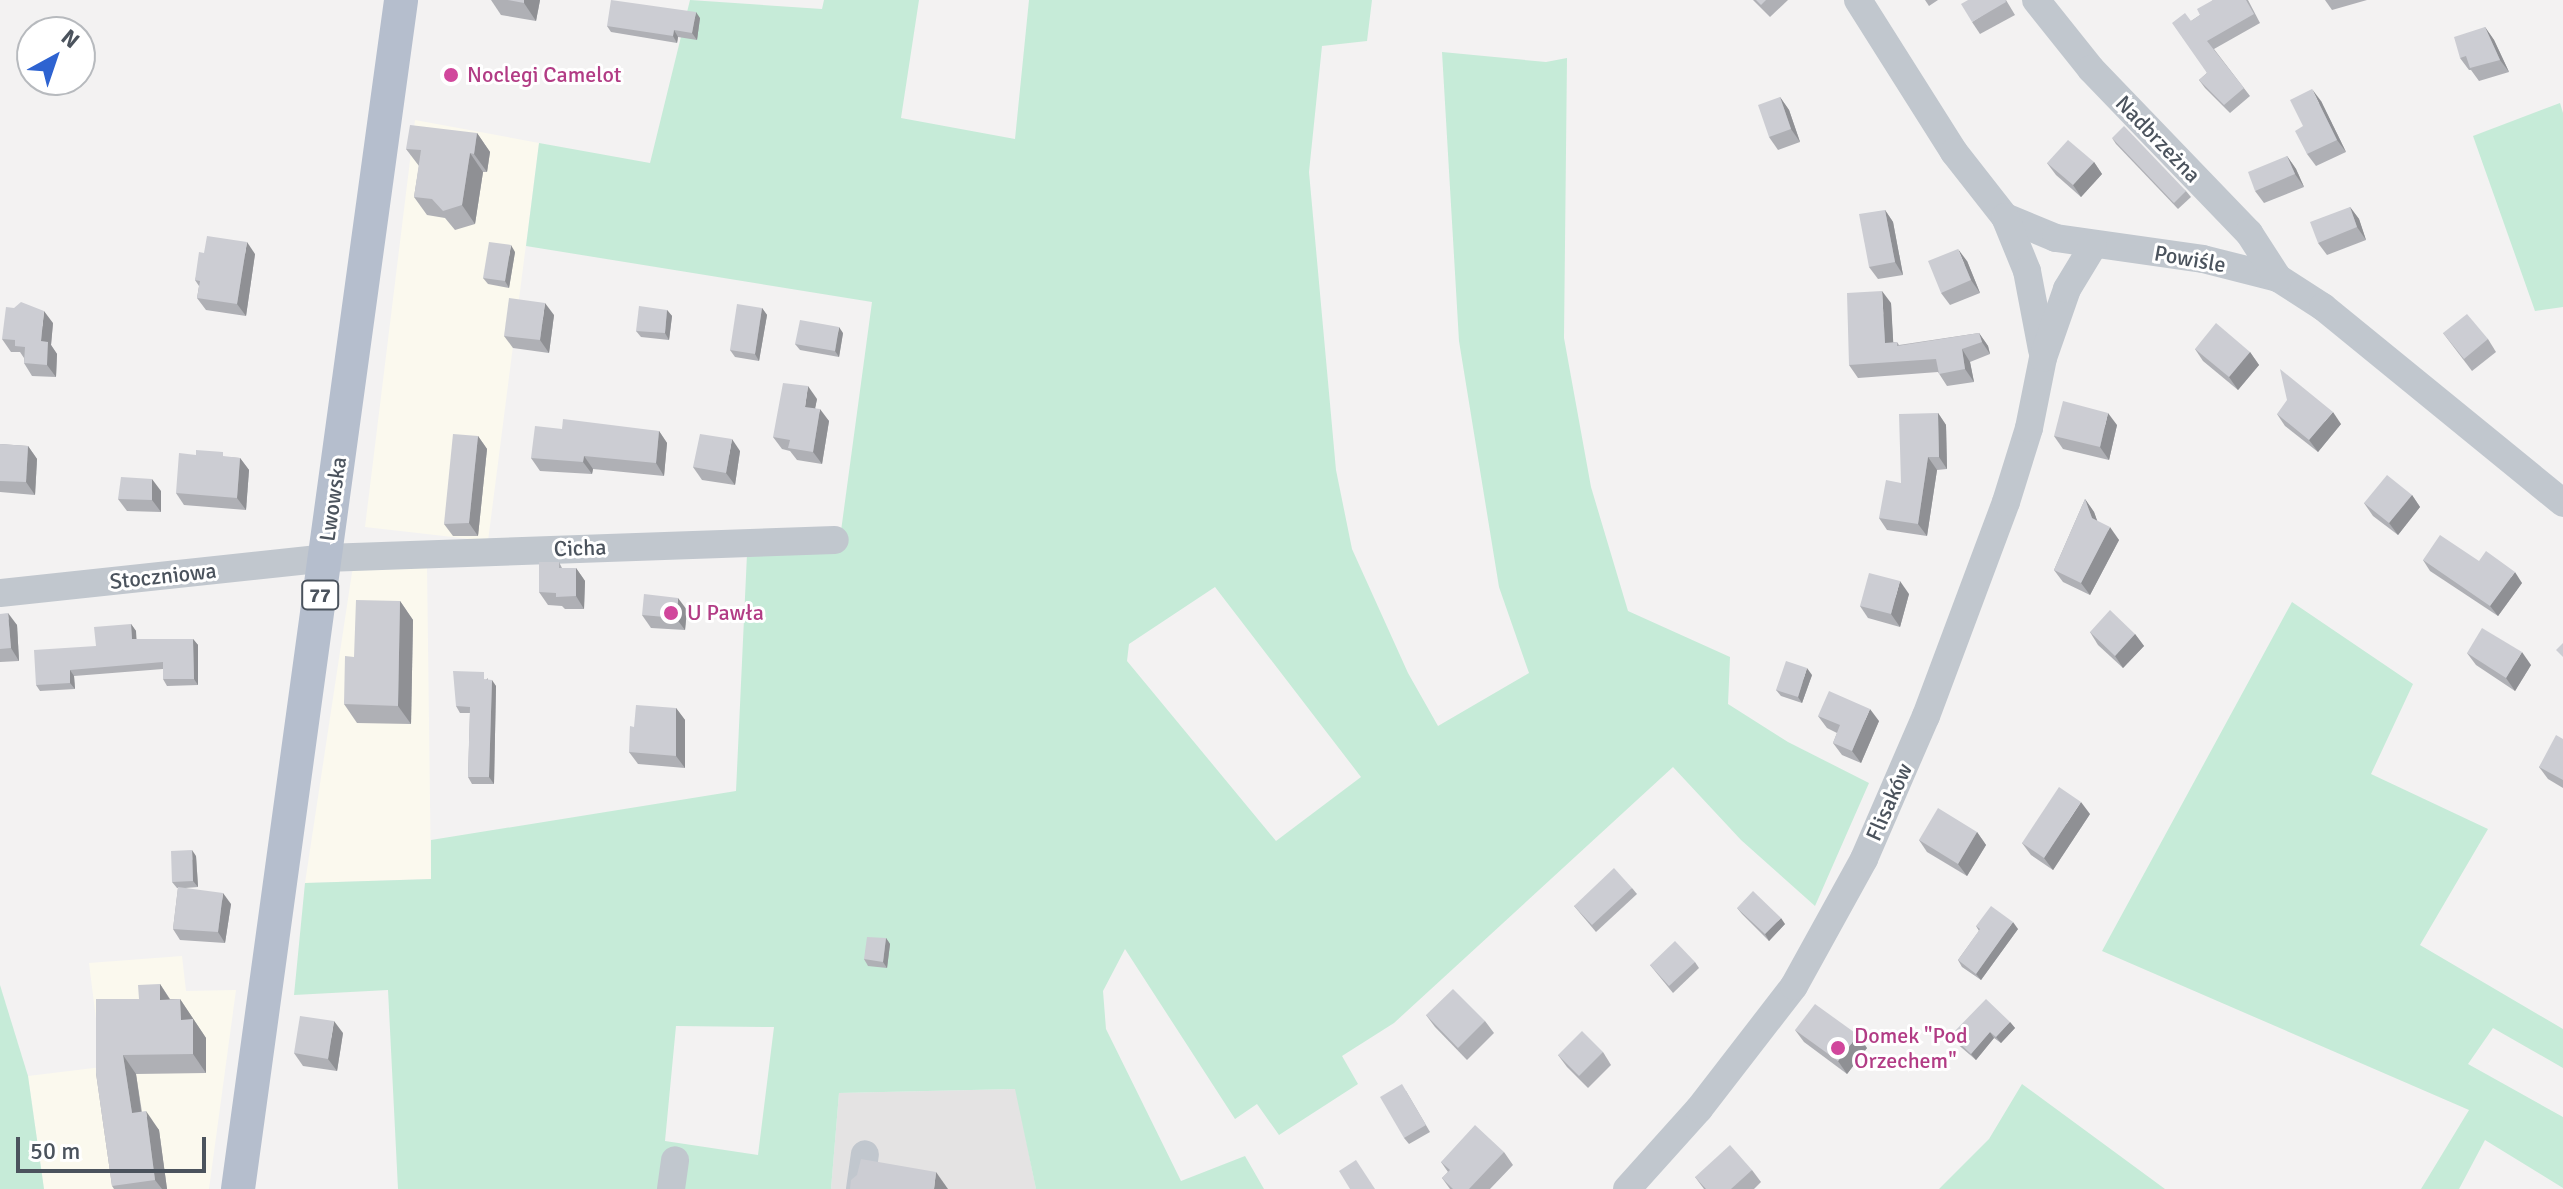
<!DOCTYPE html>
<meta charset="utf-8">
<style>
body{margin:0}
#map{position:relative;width:2563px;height:1189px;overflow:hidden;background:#f3f2f2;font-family:Signika,sans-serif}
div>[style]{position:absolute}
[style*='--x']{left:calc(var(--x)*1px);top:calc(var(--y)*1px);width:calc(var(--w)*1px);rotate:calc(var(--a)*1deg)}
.commercial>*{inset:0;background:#fbf9ee}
.education>*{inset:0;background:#e4e3e3}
.green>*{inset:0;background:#c6ebd8}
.minor>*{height:28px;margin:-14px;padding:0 14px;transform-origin:14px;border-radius:14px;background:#c1c7ce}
.major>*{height:34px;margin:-17px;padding:0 17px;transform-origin:17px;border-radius:17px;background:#b5becd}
.wall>*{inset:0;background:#afb0b5}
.shaded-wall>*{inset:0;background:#8f9094}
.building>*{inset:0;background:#cccdd3}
.dots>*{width:22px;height:22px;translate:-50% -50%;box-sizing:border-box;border:4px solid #fff;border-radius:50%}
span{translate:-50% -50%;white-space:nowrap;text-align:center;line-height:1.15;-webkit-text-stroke:6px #fff;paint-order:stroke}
.shield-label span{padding:2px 6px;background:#fff;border:2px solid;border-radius:6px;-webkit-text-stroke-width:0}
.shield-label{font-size:20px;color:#4b535d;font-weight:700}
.hotel-label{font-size:22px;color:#b23c85}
.left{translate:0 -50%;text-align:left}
.street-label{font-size:22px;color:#4b535d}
.north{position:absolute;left:16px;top:16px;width:80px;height:80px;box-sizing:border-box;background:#fff;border:2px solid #b7babe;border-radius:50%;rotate:40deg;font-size:22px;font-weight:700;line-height:32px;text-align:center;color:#4b535d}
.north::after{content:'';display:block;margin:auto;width:28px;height:36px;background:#2e63d1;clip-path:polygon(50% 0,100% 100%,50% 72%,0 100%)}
.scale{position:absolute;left:16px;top:1137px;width:190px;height:36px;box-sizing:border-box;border:4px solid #4b535d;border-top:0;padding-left:10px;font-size:24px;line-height:28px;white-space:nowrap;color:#4b535d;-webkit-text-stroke:6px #fff;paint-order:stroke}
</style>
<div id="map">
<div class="commercial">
<i style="clip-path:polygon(415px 120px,539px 143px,488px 541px,365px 527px)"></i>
<i style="clip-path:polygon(353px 566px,427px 566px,431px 879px,305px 883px)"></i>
<i style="clip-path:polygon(182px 956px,186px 991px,236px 990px,209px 1189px,44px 1189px,28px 1076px,102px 1067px,89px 963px)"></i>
</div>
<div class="education">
<i style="clip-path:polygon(1016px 1089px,1036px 1189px,831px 1189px,839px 1093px)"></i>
</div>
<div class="green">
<i style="clip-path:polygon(evenodd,690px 0,822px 9px,824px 0,919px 0,901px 118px,1015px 139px,1029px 0,1372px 0,1367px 41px,1322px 46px,1309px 172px,1336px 470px,1352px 549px,1408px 673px,1438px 726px,1529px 673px,1499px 587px,1459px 341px,1442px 52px,1546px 62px,1567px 58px,1564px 338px,1591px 487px,1628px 611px,1730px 657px,1728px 704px,1788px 742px,1869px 783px,1815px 906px,1741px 840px,1673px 767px,1394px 1023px,1342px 1056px,1358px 1084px,1279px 1135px,1257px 1104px,1235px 1119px,1125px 949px,1103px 991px,1106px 1029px,1181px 1181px,1245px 1156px,1264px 1189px,1036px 1189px,1015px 1089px,839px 1093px,831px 1189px,398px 1189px,388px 990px,294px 995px,305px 883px,431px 879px,431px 840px,736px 791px,747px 554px,841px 531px,872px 302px,526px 246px,539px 143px,650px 163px,690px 0,1215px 587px,1361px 777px,1276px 841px,1127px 661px,1129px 644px,1215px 587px,690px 0,676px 1026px,774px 1027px,758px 1155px,665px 1141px,676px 1026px)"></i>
<i style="clip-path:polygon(2560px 103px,2563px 113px,2563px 307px,2535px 311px,2473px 136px)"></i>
<i style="clip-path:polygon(2292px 602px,2413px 684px,2371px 774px,2488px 829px,2420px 945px,2563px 1029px,2563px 1068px,2493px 1028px,2468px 1064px,2563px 1117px,2563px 1188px,2485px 1140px,2459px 1189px,2421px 1189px,2469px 1110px,2102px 951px)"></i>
<i style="clip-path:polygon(0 985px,28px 1076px,44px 1189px,0 1189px)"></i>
<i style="clip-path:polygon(2022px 1084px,2165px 1189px,1939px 1189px,1989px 1139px)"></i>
</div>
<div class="minor">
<i style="--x:1858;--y:0;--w:180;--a:57.7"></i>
<i style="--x:1954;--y:152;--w:83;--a:51.9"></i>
<i style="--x:2005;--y:217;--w:55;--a:22.4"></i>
<i style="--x:2056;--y:238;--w:148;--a:8.1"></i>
<i style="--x:2203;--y:259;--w:77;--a:14.2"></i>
<i style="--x:2278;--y:278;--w:54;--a:32.8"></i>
<i style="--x:2323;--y:307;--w:310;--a:39.2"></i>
<i style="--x:2036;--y:0;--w:88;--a:51.4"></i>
<i style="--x:2091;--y:69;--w:228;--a:46.1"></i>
<i style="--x:2249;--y:233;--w:54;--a:57.2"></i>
<i style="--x:2005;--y:217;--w:58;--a:67.8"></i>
<i style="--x:2027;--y:271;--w:80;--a:79.2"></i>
<i style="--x:0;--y:593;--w:327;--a:-6.1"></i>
<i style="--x:325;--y:558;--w:510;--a:-2.02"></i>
<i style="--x:671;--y:1189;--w:29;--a:-82"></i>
<i style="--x:860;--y:1189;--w:35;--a:-82"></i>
<i style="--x:1627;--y:1189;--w:108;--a:-48"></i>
<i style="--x:1699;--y:1109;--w:155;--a:-52.3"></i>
<i style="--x:1794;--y:986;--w:145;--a:-61.1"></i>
<i style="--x:1864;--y:859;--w:156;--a:-66.6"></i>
<i style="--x:1926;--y:716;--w:228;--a:-69.5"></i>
<i style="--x:2006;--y:502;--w:77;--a:-72.7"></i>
<i style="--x:2029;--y:428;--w:71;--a:-78.7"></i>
<i style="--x:2043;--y:358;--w:73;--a:-70.8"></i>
<i style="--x:2067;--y:289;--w:50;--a:-58.8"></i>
</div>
<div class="major">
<i style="--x:238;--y:1189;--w:1200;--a:-82.19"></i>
</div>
<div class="wall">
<i style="clip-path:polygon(491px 0,540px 0,536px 21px,501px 15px)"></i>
<i style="clip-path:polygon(1753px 0,1788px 0,1770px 17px)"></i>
<i style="clip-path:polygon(1925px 0,1938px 0,1929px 6px)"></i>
<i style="clip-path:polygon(2006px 0,2015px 15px,1980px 34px,1972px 22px)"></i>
<i style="clip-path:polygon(2213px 0,2248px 0,2260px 23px,2214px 49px,2250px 96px,2230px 113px,2205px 88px,2199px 80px,2207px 73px,2191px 21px,2200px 15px)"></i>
<i style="clip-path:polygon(2325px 0,2367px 0,2332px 10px)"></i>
<i style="clip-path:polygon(700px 18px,697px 40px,678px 37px,677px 43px,611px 32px,607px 26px)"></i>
<i style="clip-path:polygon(2485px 27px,2494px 40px,2509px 72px,2479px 81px,2471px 70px,2469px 70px,2460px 58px)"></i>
<i style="clip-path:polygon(1780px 97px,1789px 110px,1800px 142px,1778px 150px,1769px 137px)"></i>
<i style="clip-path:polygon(2321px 101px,2346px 152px,2316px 166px,2307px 154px,2303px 126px)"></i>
<i style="clip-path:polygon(477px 133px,490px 152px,487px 172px,483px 172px,475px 224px,455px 230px,445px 218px,427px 215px,414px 197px,419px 166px,406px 149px)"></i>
<i style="clip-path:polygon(2112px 138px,2186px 191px,2191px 197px,2178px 209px,2116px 144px)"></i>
<i style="clip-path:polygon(2287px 156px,2296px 169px,2304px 187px,2264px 203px,2255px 191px)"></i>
<i style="clip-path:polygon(2094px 162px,2102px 174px,2081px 197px,2056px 175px,2047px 163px)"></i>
<i style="clip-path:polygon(2350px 207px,2359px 219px,2366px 240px,2327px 255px,2318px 243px)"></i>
<i style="clip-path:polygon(1885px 210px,1893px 222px,1903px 275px,1878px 279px,1869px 267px)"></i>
<i style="clip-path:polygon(515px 252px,509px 288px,488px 284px,483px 278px)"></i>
<i style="clip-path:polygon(204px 253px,255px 254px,246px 316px,206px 310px,197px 298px,199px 286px,195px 280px)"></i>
<i style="clip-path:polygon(1967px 261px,1980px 293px,1950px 305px,1941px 293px)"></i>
<i style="clip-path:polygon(1891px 303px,1893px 342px,1897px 342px,1899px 345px,1979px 333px,1988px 346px,1990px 354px,1970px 362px,1974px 382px,1947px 386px,1938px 372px,1858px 378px,1849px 365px)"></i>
<i style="clip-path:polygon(762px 308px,767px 315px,759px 361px,735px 357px,730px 350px)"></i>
<i style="clip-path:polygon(667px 310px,672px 316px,669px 340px,641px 337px,636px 331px)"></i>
<i style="clip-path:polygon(554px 315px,549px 353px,513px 348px,504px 336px)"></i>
<i style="clip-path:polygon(53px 323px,51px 345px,57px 354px,56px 377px,32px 376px,24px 363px,24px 358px,20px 352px,11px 352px,2px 339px)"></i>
<i style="clip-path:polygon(843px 333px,839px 357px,800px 350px,795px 344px)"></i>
<i style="clip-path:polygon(2443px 333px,2488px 339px,2496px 352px,2472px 371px)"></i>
<i style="clip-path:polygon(2195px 349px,2250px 352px,2259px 365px,2238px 390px,2203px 361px)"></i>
<i style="clip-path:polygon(817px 399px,815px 408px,829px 421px,822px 464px,797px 460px,790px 451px,782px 449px,773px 437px)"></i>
<i style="clip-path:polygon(1938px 413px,1946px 425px,1947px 469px,1937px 470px,1927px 536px,1887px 530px,1879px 518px,1901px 483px)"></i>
<i style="clip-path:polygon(2277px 414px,2341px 424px,2318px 452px,2285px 426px)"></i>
<i style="clip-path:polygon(2117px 425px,2109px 460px,2063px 449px,2054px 436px)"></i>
<i style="clip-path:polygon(562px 429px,659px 431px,667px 443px,664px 476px,593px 469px,592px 474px,540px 471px,531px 458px)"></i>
<i style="clip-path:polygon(478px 436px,487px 449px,478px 536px,453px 536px,444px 524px)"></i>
<i style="clip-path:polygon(0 444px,28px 446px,37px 459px,35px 495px,0 492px)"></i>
<i style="clip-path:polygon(740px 451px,735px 485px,702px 480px,693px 467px)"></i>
<i style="clip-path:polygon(227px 457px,240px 458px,249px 470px,246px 510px,184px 505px,176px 493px)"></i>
<i style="clip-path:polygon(161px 491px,161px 512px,127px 511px,118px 499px)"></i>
<i style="clip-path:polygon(2412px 495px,2420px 507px,2398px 535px,2373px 516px,2364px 503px)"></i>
<i style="clip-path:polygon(2085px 499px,2094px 512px,2097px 521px,2119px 540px,2090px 595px,2063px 582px,2054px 570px)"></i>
<i style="clip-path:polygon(2423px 560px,2479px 561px,2522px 583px,2498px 616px,2430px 571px)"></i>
<i style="clip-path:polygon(559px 562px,562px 568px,576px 568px,585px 581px,584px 609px,565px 609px,562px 606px,548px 605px,539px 592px)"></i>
<i style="clip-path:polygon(1909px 594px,1900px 627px,1868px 618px,1860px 606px)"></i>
<i style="clip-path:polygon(400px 601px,413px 620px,411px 724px,357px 723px,344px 704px,354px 657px)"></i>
<i style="clip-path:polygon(687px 610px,685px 630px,651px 628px,642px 615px)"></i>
<i style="clip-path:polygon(0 614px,17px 625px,19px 661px,0 662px)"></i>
<i style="clip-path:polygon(131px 624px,136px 631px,136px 639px,193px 639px,198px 645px,198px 685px,167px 686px,163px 679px,163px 669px,74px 676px,75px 689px,40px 691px,36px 685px)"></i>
<i style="clip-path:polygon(2090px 632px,2135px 634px,2144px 646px,2123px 668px,2098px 645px)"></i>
<i style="clip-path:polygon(2467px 653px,2531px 665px,2515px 691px,2476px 665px)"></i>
<i style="clip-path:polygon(1812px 675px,1802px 703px,1781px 696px,1776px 690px)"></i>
<i style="clip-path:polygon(488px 678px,488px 680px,496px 686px,494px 784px,472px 784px,468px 777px,470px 713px,460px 713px,456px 706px)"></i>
<i style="clip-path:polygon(676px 708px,685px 720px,685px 768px,638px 764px,629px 752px)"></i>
<i style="clip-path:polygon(1818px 716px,1879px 721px,1861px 763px,1842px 755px,1833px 743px,1837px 733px,1827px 728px)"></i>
<i style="clip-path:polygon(2563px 739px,2563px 788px,2548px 779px,2539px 767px)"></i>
<i style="clip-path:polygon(2090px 814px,2053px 870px,2031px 855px,2022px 843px)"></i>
<i style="clip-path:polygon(1977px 832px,1986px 845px,1967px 876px,1927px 852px,1919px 840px)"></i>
<i style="clip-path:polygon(196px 856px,198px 887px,185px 888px,231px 904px,225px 943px,180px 940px,173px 929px,178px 888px,177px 888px,172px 882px)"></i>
<i style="clip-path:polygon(1632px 888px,1637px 894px,1596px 932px,1574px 906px)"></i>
<i style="clip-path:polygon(1737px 908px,1785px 924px,1769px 941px,1742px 914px)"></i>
<i style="clip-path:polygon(1976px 926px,2018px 929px,1981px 980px,1962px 967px,1958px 960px,1979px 931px)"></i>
<i style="clip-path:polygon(886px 938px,890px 944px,887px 968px,868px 966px,864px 959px)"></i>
<i style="clip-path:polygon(1695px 962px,1699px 968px,1673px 993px,1650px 965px)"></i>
<i style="clip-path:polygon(160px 984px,170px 999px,180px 999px,206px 1038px,206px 1073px,136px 1074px,142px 1112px,159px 1130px,167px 1189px,114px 1189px,112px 1186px,96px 1073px,139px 999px)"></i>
<i style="clip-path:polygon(1426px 1015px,1485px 1021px,1494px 1033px,1467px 1060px,1435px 1027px)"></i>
<i style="clip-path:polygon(2010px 1022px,2015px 1028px,2001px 1043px,1994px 1038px,1976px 1060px,1955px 1042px,1951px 1035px)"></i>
<i style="clip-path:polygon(1795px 1030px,1867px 1048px,1847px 1074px,1804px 1042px)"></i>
<i style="clip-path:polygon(343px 1033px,337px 1071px,303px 1066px,294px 1053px)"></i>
<i style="clip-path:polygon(1603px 1052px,1611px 1065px,1588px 1088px,1567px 1067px,1558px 1055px)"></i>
<i style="clip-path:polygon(1406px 1091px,1430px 1132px,1409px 1144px,1404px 1138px)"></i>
<i style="clip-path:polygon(1504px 1152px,1513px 1165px,1490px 1189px,1450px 1189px,1442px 1178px,1448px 1172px,1441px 1162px)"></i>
<i style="clip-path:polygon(1752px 1170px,1761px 1182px,1754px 1189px,1704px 1189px,1695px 1177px)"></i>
</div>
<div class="shaded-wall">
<i style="clip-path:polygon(524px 0,540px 0,536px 21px,524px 3px)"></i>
<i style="clip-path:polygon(696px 12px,700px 18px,697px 40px,692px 33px)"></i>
<i style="clip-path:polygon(2485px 27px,2494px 40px,2509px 72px,2500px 60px)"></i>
<i style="clip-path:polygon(674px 30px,678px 37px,677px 43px,673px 36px)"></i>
<i style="clip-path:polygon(2312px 89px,2321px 101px,2346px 152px,2337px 140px)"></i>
<i style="clip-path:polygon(1780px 97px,1789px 110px,1800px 142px,1791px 129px)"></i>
<i style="clip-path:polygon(477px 133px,490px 152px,487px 172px,474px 154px)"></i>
<i style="clip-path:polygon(470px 153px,483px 172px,475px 224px,462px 205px)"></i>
<i style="clip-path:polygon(2287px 156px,2296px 169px,2304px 187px,2295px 174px)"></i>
<i style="clip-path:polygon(2094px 162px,2102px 174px,2081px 197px,2073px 185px)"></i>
<i style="clip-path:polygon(2350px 207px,2359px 219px,2366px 240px,2357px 227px)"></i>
<i style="clip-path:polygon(1885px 210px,1893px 222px,1903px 275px,1895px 262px)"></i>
<i style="clip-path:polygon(247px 242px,255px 254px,246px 316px,237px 304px)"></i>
<i style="clip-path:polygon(511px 245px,515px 252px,509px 288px,505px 281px)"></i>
<i style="clip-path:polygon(1958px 249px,1967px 261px,1980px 293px,1971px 280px)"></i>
<i style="clip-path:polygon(1882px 291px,1891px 303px,1894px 355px,1885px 343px)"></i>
<i style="clip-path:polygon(545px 303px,554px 315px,549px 353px,540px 340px)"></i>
<i style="clip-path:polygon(762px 308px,767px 315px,759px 361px,755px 354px)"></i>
<i style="clip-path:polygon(667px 310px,672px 316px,669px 340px,665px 333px)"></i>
<i style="clip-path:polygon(44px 311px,53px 323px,51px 345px,57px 354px,56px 377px,47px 365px,41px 341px)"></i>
<i style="clip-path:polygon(839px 327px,843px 333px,839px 357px,835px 351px)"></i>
<i style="clip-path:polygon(1979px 333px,1988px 346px,1990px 354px,1982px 342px)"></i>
<i style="clip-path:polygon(1962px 349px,1970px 362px,1974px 382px,1965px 369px)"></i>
<i style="clip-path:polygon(2250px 352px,2259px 365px,2238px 390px,2229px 377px)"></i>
<i style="clip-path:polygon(808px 386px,817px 399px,813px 419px,805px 407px)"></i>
<i style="clip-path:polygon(820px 409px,829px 421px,822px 464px,813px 452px)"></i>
<i style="clip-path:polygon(2333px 412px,2341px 424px,2318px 452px,2309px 440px)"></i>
<i style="clip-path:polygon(1938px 413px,1946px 425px,1947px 469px,1939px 457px)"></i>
<i style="clip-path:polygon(2108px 413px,2117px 425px,2109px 460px,2100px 447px)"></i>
<i style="clip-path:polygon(659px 431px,667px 443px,664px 476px,656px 463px)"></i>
<i style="clip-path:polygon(478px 436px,487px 449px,478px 536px,469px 523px)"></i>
<i style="clip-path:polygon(732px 439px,740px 451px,735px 485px,726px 473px)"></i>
<i style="clip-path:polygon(28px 446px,37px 459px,35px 495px,26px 482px)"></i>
<i style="clip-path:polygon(584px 456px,593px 469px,592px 474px,583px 462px)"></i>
<i style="clip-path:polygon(1928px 457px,1937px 470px,1927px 536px,1918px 524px)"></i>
<i style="clip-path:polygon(240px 458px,249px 470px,246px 510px,237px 498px)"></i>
<i style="clip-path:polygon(152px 479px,161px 491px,161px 512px,152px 500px)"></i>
<i style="clip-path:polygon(2412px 495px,2420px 507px,2398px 535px,2389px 523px)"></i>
<i style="clip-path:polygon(2085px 499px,2094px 512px,2101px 531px,2092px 518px)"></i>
<i style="clip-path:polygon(2110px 527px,2119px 540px,2090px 595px,2081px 583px)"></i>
<i style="clip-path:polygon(576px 568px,585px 581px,584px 609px,576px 596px)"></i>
<i style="clip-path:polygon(2515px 572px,2522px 583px,2498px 616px,2490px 606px)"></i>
<i style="clip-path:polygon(1900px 581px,1909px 594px,1900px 627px,1891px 614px)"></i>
<i style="clip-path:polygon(678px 598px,687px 610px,685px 630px,676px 618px)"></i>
<i style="clip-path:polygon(400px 601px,413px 620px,411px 724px,398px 706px)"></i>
<i style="clip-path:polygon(8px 613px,17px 625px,19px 661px,11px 648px)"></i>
<i style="clip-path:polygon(131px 624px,136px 631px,137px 646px,132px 639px)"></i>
<i style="clip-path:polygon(2135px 634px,2144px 646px,2123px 668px,2115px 656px)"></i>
<i style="clip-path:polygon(193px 639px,198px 645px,198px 685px,194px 679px)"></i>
<i style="clip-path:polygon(2522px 652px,2531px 665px,2515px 691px,2506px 678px)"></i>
<i style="clip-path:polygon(1807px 668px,1812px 675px,1802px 703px,1798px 697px)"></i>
<i style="clip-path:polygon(70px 670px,74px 676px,75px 689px,70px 683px)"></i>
<i style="clip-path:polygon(492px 680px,496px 686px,494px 784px,489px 777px)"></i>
<i style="clip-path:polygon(676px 708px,685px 720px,685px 768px,676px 756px)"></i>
<i style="clip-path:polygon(1870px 709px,1879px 721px,1861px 763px,1852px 751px)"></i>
<i style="clip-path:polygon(2081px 802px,2090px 814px,2053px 870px,2044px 858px)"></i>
<i style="clip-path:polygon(1977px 832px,1986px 845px,1967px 876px,1958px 864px)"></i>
<i style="clip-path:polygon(192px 850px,196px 856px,198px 887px,193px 881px)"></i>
<i style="clip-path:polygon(223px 893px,231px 904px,225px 943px,218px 932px)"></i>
<i style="clip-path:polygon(1781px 918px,1785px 924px,1769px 941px,1765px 934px)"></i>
<i style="clip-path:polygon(2013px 922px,2018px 929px,1981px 980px,1976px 974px)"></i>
<i style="clip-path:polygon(886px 938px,890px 944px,887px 968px,883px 962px)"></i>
<i style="clip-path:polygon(160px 984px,172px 1003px,160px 1000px)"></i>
<i style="clip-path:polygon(180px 999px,206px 1038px,206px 1073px,193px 1054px,181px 1020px)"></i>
<i style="clip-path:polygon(334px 1021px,343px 1033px,337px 1071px,328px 1059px)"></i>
<i style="clip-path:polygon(2010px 1022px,2015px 1028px,2001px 1043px,1996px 1037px)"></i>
<i style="clip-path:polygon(1990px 1032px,1994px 1038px,1976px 1060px,1971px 1054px)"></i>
<i style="clip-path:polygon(1858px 1035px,1867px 1048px,1847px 1074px,1838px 1061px)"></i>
<i style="clip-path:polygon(123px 1055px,136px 1074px,144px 1132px,132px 1113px)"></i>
<i style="clip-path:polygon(146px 1111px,159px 1130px,167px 1189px,162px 1189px,155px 1180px)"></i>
<i style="clip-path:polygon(936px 1172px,948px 1189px,934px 1189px)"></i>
</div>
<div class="building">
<i style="clip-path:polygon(508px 0,524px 0,524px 3px)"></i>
<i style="clip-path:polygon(611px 0,696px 12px,692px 33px,674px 30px,673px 36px,607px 26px)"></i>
<i style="clip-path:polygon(1756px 0,1766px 0,1761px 5px)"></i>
<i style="clip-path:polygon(1968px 0,2005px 0,2006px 2px,1972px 22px,1961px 4px)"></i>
<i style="clip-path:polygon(2213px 0,2246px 0,2254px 14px,2207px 41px,2244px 88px,2224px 105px,2199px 80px,2207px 73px,2172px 23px,2185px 13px,2191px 21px,2200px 15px,2197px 9px)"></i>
<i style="clip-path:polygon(2485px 27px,2500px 60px,2470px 68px,2466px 56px,2460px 58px,2454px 37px)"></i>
<i style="clip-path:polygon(2312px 89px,2337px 140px,2307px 154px,2295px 131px,2303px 126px,2290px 100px)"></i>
<i style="clip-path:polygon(1780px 97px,1791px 129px,1769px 137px,1758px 105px)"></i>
<i style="clip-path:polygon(410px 125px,477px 133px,474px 154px,470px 153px,462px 205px,443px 211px,432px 199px,414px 197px,421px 150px,406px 149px)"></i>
<i style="clip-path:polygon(2124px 126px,2186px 191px,2174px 203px,2112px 138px)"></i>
<i style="clip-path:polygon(2068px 140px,2094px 162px,2073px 185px,2047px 163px)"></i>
<i style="clip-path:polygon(2287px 156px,2295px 174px,2255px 191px,2248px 172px)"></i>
<i style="clip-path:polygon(2350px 207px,2357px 227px,2318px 243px,2310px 222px)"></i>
<i style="clip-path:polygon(1885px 210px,1895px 262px,1869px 267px,1859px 214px)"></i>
<i style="clip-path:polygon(207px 236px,247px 242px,237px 304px,197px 298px,200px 281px,195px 280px,199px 252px,204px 253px)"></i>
<i style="clip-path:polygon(489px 242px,511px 245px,505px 281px,483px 278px)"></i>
<i style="clip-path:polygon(1958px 249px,1971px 280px,1941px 293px,1928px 261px)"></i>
<i style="clip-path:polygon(1882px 291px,1885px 343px,1897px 342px,1897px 346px,1979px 333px,1982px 342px,1962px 349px,1965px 369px,1939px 374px,1936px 359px,1849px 365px,1847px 293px)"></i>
<i style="clip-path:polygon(509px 298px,545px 303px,540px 340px,504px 336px)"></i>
<i style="clip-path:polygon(21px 302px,44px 311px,41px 341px,48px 342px,47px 365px,24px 363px,25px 347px,15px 346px,15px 340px,2px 339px,6px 307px,14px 308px)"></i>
<i style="clip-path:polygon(737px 304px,762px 308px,755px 354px,730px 350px)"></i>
<i style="clip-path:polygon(639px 306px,667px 310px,665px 333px,636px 331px)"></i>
<i style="clip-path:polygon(2467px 314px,2488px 339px,2464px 359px,2443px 333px)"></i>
<i style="clip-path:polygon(800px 320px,839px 327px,835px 351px,795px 344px)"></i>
<i style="clip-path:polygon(2216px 323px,2250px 352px,2229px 377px,2195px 349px)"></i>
<i style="clip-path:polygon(2280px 369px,2333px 412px,2309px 440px,2277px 414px,2287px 400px)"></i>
<i style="clip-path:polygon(783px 383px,808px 386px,805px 407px,820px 409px,813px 452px,788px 448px,790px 440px,773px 437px)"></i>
<i style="clip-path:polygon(2063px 401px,2108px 413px,2100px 447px,2054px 436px)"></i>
<i style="clip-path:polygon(1938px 413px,1939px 457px,1928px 457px,1918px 524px,1879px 518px,1886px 480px,1901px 483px,1899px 414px)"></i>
<i style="clip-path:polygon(563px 419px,659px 431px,656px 463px,584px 456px,583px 462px,531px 458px,535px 426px,562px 429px)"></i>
<i style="clip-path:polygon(453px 434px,478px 436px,469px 523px,444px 524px)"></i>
<i style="clip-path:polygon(700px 434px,732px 439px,726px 473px,693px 467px)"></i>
<i style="clip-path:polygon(0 444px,28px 446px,26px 482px,0 481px)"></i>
<i style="clip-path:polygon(196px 450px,223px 452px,223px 456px,240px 458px,237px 498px,176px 493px,179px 453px,196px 455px)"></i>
<i style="clip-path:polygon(2387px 475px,2412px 495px,2389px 523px,2364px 503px)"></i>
<i style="clip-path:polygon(121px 477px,152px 479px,152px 500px,118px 499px)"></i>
<i style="clip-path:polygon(2085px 499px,2092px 518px,2110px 527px,2081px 583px,2054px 570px)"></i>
<i style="clip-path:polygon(2440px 535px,2479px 561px,2486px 551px,2515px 572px,2490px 606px,2423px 560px)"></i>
<i style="clip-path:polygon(539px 562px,559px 562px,559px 568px,576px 568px,576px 596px,556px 597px,556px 593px,539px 592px)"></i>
<i style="clip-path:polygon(1869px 573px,1900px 581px,1891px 614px,1860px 606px)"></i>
<i style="clip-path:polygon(644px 594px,678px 598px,676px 618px,642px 615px)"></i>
<i style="clip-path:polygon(356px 600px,400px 601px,398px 706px,344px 704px,345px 656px,354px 657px)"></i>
<i style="clip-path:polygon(2110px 610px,2135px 634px,2115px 656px,2090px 632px)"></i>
<i style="clip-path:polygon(8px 613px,11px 648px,0 649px,0 614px)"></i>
<i style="clip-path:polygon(131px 624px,132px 639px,193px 639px,194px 679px,163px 679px,163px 662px,70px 670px,70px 683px,36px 685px,34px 650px,96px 646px,94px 627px)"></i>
<i style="clip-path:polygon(2482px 628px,2522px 652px,2506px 678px,2467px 653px)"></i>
<i style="clip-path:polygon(2563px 643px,2563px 657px,2556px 650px)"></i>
<i style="clip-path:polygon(1786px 661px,1807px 668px,1798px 697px,1776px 690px)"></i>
<i style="clip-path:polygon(453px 671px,484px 672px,484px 679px,492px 680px,489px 777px,468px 777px,470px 707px,456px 706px)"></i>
<i style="clip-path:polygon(1829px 691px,1870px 709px,1852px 751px,1833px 743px,1840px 725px,1818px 716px)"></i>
<i style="clip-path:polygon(636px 705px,676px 708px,676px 756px,629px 752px,630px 726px,634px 727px)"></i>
<i style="clip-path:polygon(2556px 735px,2563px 739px,2563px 780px,2539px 767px)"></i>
<i style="clip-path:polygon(2059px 787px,2081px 802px,2044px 858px,2022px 843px)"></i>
<i style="clip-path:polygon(1938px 808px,1977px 832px,1958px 864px,1919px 840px)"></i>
<i style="clip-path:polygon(192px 850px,193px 881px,172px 882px,171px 851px)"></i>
<i style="clip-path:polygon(1614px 868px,1632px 888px,1592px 925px,1574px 906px)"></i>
<i style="clip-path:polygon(178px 887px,223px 893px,218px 932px,173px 929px)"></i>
<i style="clip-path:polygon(1753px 891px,1781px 918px,1765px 934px,1737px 908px)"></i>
<i style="clip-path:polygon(1991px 906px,2013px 922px,1976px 974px,1958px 960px,1980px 929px,1976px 926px)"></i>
<i style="clip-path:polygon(867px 937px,886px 938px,883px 962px,864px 959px)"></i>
<i style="clip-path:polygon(1675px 941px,1695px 962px,1669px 986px,1650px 965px)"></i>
<i style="clip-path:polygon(160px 984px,160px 1000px,180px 999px,181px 1020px,193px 1019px,193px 1054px,123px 1055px,132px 1113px,146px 1111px,155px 1180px,112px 1186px,96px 1073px,96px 999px,139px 999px,138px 985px)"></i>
<i style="clip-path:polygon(1453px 989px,1485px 1021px,1458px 1048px,1426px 1015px)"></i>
<i style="clip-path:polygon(1986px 999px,2010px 1022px,1996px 1037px,1990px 1032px,1971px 1054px,1951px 1035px)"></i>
<i style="clip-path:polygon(1815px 1004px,1858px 1035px,1838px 1061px,1795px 1030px)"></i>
<i style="clip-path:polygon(300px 1016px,334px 1021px,328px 1059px,294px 1053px)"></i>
<i style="clip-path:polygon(1582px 1031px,1603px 1052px,1579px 1076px,1558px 1055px)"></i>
<i style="clip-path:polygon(1402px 1084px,1426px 1125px,1404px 1138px,1380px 1097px)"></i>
<i style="clip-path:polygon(1475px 1125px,1504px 1152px,1469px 1189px,1453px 1189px,1442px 1178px,1450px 1170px,1441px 1162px)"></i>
<i style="clip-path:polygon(1730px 1145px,1752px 1170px,1731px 1189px,1706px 1189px,1695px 1177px)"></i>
<i style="clip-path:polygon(861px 1159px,936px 1172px,934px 1189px,850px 1189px,851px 1180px,857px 1175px)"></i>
<i style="clip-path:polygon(1356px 1160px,1375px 1189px,1350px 1189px,1339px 1171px)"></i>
</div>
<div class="dots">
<i style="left:451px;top:75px;background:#d1479c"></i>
<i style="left:671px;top:613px;background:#d1479c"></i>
<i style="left:1838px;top:1048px;background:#d1479c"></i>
</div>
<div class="shield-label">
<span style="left:320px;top:595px">77</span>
</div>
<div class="hotel-label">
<span class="left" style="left:467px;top:75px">Noclegi Camelot</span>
<span class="left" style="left:687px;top:613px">U Pawła</span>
<span class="left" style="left:1854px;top:1048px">Domek "Pod<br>Orzechem"</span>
</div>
<div class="street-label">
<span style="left:2158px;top:139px;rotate:46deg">Nadbrzeżna</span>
<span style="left:2190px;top:259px;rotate:10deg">Powiśle</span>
<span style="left:333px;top:499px;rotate:-82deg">Lwowska</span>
<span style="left:580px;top:548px;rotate:-2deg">Cicha</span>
<span style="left:163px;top:576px;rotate:-6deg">Stoczniowa</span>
<span style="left:1889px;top:802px;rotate:-66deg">Flisaków</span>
</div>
<div class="north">N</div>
<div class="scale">50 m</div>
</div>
